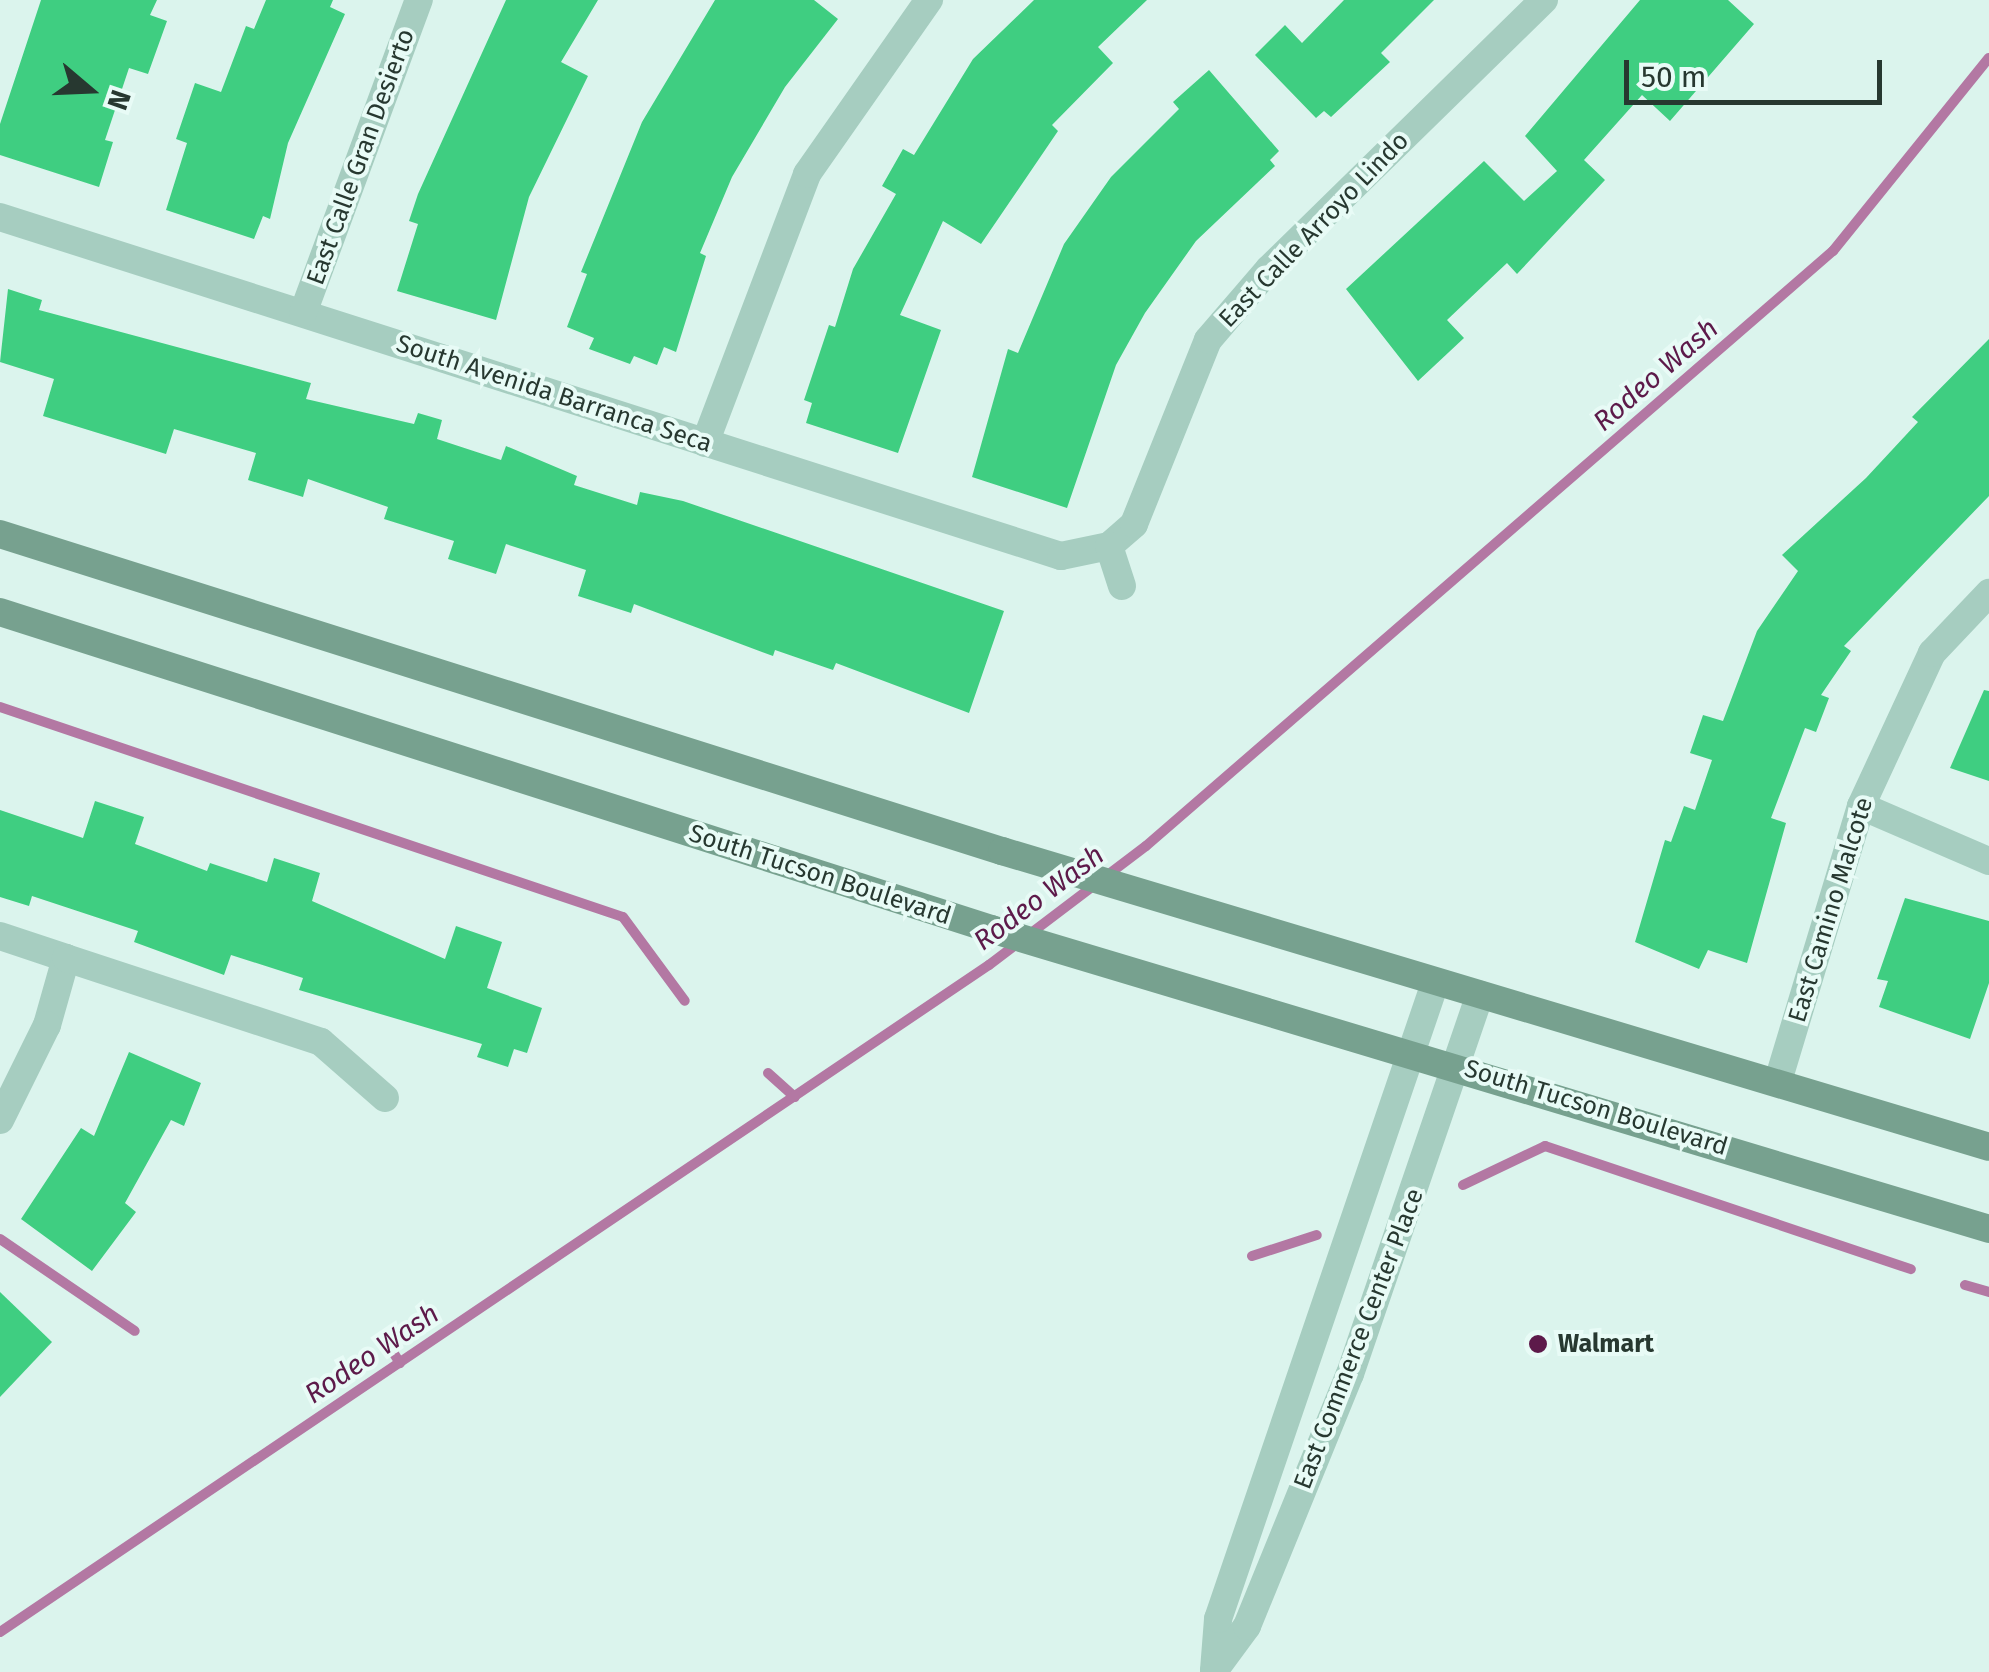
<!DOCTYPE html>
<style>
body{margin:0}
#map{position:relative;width:1989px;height:1672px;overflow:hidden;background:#dbf4ed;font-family:"Fira Sans",sans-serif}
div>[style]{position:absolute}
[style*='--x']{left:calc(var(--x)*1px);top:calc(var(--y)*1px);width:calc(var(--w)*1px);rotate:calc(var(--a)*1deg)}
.stream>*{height:10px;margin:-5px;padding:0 5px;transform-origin:5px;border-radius:5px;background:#b378a3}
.building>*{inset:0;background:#3fce81}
.minor>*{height:28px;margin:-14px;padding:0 14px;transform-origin:14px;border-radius:14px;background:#a6cdc0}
.secondary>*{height:28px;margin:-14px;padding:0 14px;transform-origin:14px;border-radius:14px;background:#77a18f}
.dots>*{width:28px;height:28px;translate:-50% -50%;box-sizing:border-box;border:5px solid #e8fbf6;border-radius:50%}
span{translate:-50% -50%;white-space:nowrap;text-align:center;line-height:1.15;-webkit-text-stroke:8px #e8fbf6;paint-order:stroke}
.street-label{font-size:25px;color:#273830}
.poi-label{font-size:25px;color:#273830;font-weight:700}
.left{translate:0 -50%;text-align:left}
.water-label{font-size:28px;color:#5d1a4a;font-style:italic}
.north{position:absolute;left:40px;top:40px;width:100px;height:100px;-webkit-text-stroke:8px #e8fbf6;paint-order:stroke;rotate:109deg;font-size:28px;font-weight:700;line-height:40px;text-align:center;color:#273830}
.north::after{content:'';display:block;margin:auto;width:35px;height:45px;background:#273830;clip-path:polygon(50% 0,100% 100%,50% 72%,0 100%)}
.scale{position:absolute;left:1624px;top:60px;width:258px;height:45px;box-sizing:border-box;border:5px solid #273830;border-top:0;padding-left:12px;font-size:30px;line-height:35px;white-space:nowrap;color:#273830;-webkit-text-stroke:8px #e8fbf6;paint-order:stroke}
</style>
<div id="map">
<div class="stream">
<i style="--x:0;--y:707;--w:657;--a:18.63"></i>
<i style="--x:623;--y:917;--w:104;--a:53.6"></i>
<i style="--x:768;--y:1073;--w:36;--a:42"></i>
<i style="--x:1463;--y:1185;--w:91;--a:-25.4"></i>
<i style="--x:1545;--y:1146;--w:386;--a:18.6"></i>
<i style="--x:0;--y:1239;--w:163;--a:34.3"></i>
<i style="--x:1252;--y:1256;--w:68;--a:-17.9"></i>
<i style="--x:1965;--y:1285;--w:25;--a:16"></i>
<i style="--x:383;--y:1336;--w:32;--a:58"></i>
<i style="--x:0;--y:1632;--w:1193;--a:-34"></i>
<i style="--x:989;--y:965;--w:197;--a:-37.2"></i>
<i style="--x:1146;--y:846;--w:909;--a:-40.9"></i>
<i style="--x:1833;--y:251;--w:248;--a:-51.1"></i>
</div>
<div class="building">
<i style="clip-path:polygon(41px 0,157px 0,150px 15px,167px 21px,148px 74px,129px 68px,105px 140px,113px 142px,99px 187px,0 155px,0 124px)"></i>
<i style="clip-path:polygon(266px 0,333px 0,330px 7px,345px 14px,288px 143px,270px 219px,263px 216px,254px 239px,166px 210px,187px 143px,176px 139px,195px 83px,221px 92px,246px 26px,254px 29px)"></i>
<i style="clip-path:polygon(506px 0,598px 0,561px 62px,588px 76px,529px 197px,496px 320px,397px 291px,418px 224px,409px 221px,418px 194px)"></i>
<i style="clip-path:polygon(715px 0,814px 0,838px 19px,785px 87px,732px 177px,700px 253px,706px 256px,676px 352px,664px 347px,657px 365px,634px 356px,630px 364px,589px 349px,594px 338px,567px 327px,587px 274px,581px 272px,642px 122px)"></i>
<i style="clip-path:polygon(1034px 0,1147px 0,1098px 47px,1113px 63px,1052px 125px,1058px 131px,981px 244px,943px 221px,900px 315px,941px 330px,898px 453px,806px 423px,812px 403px,804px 400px,829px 325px,835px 327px,853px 269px,896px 194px,882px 186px,903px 149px,914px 155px,973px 59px)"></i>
<i style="clip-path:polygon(1344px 0,1434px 0,1381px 53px,1390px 62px,1331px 117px,1324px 111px,1316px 118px,1255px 55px,1285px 25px,1302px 43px)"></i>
<i style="clip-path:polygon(1640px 0,1728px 0,1754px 24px,1670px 121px,1642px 95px,1584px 160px,1605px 180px,1517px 274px,1507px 263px,1447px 320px,1464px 338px,1418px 381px,1346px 289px,1484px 161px,1524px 201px,1557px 171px,1525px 136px)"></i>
<i style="clip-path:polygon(1209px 70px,1279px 151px,1270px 160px,1275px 166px,1196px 241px,1145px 313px,1116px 365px,1067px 508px,972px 477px,1008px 349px,1018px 353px,1064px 244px,1111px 177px,1179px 109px,1173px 102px)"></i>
<i style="clip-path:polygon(8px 289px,42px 300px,39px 310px,311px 383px,306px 399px,414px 424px,418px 413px,442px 420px,437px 439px,501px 460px,506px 446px,577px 476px,574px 485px,637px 505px,640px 492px,683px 501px,1004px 611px,969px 713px,836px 663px,833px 670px,775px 650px,773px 656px,634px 604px,631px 613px,578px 596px,586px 570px,506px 544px,496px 574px,448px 559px,454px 541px,384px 519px,388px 507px,308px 479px,303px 497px,248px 480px,256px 453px,174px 429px,166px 454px,43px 416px,54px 379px,0 362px)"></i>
<i style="clip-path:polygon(1989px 339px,1989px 496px,1844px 646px,1851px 651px,1821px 695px,1829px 698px,1816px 732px,1805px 728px,1771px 818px,1786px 823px,1747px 963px,1708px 950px,1699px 969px,1635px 942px,1665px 840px,1671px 842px,1684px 806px,1695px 810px,1712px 760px,1690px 753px,1703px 715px,1723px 721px,1757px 631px,1798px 571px,1782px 555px,1866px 478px,1918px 422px,1912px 417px)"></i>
<i style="clip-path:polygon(1984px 690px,1989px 691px,1989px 781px,1950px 768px)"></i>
<i style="clip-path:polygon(95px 801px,144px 817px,135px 844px,207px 871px,210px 863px,267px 882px,274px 858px,320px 873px,312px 901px,445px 959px,456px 926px,502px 942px,487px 988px,542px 1008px,527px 1053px,514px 1049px,508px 1067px,477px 1057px,482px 1044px,299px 990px,303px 978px,231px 955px,224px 975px,134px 942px,138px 931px,32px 896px,29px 906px,0 897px,0 810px,83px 838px)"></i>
<i style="clip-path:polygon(1905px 898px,1989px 921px,1989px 983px,1970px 1039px,1879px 1007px,1888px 981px,1877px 979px)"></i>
<i style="clip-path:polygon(129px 1052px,201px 1083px,184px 1126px,171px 1120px,125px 1203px,136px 1212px,92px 1271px,21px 1219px,81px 1128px,94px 1136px)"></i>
<i style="clip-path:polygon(0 1292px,52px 1342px,0 1397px)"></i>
</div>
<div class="minor">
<i style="--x:0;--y:217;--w:1114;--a:17.72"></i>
<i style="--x:1061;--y:556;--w:49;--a:-11.8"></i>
<i style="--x:1109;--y:546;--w:33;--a:-41"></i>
<i style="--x:1134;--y:524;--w:198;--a:-68.1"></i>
<i style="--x:1208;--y:340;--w:94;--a:-49.3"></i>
<i style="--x:1269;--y:269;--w:385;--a:-44.4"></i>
<i style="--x:303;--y:313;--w:334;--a:-69.7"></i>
<i style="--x:705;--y:443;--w:288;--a:-69.2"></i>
<i style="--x:807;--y:174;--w:213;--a:-55"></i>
<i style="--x:1109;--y:546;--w:42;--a:72"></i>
<i style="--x:1861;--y:806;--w:139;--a:23.3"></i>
<i style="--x:0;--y:936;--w:70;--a:18.4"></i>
<i style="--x:66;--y:958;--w:70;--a:105.8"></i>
<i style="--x:47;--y:1025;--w:106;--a:116.3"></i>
<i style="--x:66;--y:958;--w:268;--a:18.2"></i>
<i style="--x:321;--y:1042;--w:85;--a:41.2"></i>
<i style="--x:1778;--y:1081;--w:287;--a:-73.2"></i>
<i style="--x:1861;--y:806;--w:169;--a:-65.1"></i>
<i style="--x:1932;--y:653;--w:83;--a:-46.5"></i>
<i style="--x:1214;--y:1670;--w:51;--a:-85.5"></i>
<i style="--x:1218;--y:1619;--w:672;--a:-71.16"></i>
<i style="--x:1214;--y:1671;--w:56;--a:-53.7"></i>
<i style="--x:1247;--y:1626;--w:272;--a:-67.8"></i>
<i style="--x:1350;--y:1374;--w:401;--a:-71.1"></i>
</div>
<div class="secondary">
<i style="--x:0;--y:534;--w:1051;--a:17.56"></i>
<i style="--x:1002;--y:851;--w:1030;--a:16.69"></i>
<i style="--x:0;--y:612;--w:1040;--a:17.74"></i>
<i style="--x:991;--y:929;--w:1042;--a:16.73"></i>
</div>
<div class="dots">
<i style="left:1538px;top:1344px;background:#5d1a4a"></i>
</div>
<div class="street-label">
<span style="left:361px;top:157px;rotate:-70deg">East Calle Gran Desierto</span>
<span style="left:1314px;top:230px;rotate:-46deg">East Calle Arroyo Lindo</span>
<span style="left:554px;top:394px;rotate:18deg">South Avenida Barranca Seca</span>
<span style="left:820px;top:875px;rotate:18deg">South Tucson Boulevard</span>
<span style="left:1831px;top:910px;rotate:-73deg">East Camino Malcote</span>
<span style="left:1596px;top:1108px;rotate:17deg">South Tucson Boulevard</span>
<span style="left:1359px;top:1339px;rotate:-69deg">East Commerce Center Place</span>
</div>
<div class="poi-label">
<span class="left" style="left:1558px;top:1344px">Walmart</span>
</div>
<div class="water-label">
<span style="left:1656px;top:375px;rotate:-41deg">Rodeo Wash</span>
<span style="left:1039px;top:898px;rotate:-37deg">Rodeo Wash</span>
<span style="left:372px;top:1354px;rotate:-34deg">Rodeo Wash</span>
</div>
<div class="north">N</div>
<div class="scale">50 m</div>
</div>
